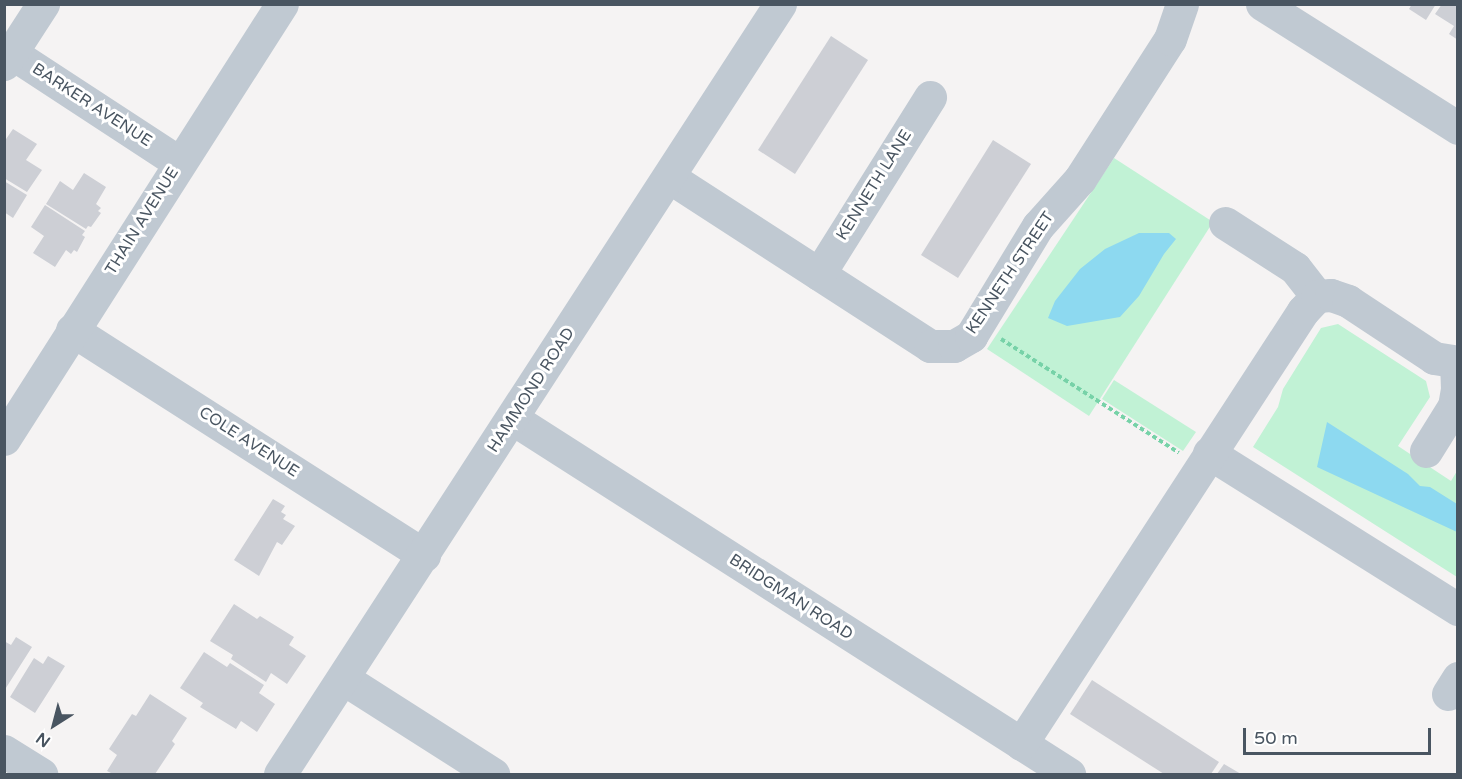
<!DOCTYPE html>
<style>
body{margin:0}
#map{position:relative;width:1462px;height:779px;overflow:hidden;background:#f5f3f3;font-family:"Varela Round",sans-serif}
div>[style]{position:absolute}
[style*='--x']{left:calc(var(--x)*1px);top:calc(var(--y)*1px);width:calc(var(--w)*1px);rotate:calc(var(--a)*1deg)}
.green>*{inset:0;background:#c1f2d5}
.water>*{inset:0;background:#8dd9f0}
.building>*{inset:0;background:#cdcfd5}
.path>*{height:4px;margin-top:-2px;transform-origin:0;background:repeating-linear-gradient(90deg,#77d2a8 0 4.5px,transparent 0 7.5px)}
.minor>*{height:33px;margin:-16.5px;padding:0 16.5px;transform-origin:16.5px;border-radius:16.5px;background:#c0c9d2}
span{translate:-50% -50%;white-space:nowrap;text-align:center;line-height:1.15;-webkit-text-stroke:6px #fff;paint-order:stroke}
.street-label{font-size:16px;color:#495561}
.frame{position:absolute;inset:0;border:6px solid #495561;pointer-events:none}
.north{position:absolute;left:24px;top:695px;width:60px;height:60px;-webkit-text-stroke:4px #fff;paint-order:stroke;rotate:216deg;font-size:16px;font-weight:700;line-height:24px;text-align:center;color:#495561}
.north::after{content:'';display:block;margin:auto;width:21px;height:27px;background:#495561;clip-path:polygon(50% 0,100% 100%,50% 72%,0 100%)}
.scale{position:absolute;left:1243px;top:728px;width:188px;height:27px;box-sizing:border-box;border:3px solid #495561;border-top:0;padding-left:8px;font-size:18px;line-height:21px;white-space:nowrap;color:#495561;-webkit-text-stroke:4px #fff;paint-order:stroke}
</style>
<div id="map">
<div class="green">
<i style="clip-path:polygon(1114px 158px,1213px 222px,1089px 416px,987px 349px)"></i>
<i style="clip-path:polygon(1338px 324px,1426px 381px,1430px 397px,1398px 446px,1451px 481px,1457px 471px,1457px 577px,1253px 447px,1278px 407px,1283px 389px,1321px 328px)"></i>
<i style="clip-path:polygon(1114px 380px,1196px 432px,1183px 451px,1102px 399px)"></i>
</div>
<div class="water">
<i style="clip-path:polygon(1139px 233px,1169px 233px,1176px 239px,1164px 254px,1139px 296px,1120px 317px,1067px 326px,1048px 318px,1055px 301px,1080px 269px,1105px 249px)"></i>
<i style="clip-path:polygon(1327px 422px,1408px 474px,1420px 486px,1430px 487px,1457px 504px,1457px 532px,1317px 467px)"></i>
</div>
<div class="building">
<i style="clip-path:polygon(1412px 4px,1436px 4px,1426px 20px,1409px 9px)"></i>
<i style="clip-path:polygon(1442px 4px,1458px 4px,1458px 40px,1449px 34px,1454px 26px,1435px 14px)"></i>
<i style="clip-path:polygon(831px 36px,868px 60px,795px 174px,758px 150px)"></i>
<i style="clip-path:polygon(13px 129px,37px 144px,26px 160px,42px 170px,27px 192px,4px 178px,4px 142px)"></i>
<i style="clip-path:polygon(993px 140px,1031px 164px,958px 278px,921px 255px)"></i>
<i style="clip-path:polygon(84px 173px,106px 187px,96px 204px,101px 208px,98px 211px,101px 213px,91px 227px,88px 226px,86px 229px,46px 204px,60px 181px,73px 190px)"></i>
<i style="clip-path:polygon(4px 181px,27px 195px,13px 218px,4px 212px)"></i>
<i style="clip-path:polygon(45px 205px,85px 231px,82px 235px,85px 237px,77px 252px,74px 250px,71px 254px,66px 250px,55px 267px,33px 253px,44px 236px,31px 227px)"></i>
<i style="clip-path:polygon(273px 499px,285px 506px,281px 512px,286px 515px,283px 519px,295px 526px,282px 545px,277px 542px,259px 576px,234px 560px)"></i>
<i style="clip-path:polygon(234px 604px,257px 619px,260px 616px,294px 637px,289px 645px,306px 656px,287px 684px,271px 673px,266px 682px,231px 659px,233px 655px,210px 641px)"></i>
<i style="clip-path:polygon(16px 637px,32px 647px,4px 691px,4px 641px,11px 645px)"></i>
<i style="clip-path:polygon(204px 652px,227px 667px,230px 663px,264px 685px,259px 693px,275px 704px,257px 732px,241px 721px,236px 729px,200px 707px,203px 703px,180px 688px)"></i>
<i style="clip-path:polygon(48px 656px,65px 666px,35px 713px,10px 697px,34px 658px,43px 664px)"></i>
<i style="clip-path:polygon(1092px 680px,1219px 762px,1211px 774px,1164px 774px,1070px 714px)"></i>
<i style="clip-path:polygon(150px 694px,187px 718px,172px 741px,175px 744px,155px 774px,113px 774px,107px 771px,117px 755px,109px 749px,132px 714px,136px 716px)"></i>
<i style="clip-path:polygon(1224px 764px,1241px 774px,1217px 774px)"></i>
</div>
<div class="path">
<i style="--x:1001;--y:339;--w:211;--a:32.6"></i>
</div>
<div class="minor">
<i style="--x:1262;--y:4;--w:232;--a:32.3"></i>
<i style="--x:4;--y:48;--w:208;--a:33.2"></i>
<i style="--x:4;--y:64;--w:72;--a:-57"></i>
<i style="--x:669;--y:177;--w:311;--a:32.9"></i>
<i style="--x:930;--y:346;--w:24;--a:0"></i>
<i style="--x:954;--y:346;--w:20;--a:-30"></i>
<i style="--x:971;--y:336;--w:129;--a:-58.7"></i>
<i style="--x:1038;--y:226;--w:63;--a:-48.2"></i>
<i style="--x:1080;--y:179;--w:166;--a:-57.3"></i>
<i style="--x:1170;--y:39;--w:37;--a:-71"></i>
<i style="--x:1225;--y:223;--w:83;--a:32.7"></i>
<i style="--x:1295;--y:268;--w:36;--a:52"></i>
<i style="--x:819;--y:274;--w:209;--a:-57.9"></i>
<i style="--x:72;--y:330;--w:418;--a:32.6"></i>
<i style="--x:513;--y:419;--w:660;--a:32.56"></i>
<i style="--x:4;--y:439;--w:516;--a:-57.42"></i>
<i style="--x:1426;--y:451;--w:53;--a:-58.1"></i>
<i style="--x:1454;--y:406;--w:17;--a:-80"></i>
<i style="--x:1457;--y:389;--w:26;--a:-92"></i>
<i style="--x:1209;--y:453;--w:294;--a:32.1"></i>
<i style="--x:344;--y:679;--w:177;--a:32.5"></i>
<i style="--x:1448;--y:694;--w:19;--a:-58"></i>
<i style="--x:1021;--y:744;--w:517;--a:-56.93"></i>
<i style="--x:1303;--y:311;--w:21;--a:-47"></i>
<i style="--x:1317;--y:296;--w:14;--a:-4"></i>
<i style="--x:1331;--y:295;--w:18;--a:19"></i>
<i style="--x:1348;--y:301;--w:103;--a:33.5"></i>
<i style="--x:1434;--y:358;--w:24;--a:9"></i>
<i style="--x:4;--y:751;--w:44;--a:31.9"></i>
<i style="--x:280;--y:774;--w:918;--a:-57"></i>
</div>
<div class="street-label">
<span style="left:92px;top:105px;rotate:33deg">BARKER AVENUE</span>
<span style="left:874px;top:185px;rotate:-58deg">KENNETH LANE</span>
<span style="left:142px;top:221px;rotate:-58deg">THAIN AVENUE</span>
<span style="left:1010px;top:273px;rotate:-56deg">KENNETH STREET</span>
<span style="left:531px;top:390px;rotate:-57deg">HAMMOND ROAD</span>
<span style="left:249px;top:442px;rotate:33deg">COLE AVENUE</span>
<span style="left:791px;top:597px;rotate:33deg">BRIDGMAN ROAD</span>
</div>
<div class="frame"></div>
<div class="north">N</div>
<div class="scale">50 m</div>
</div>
